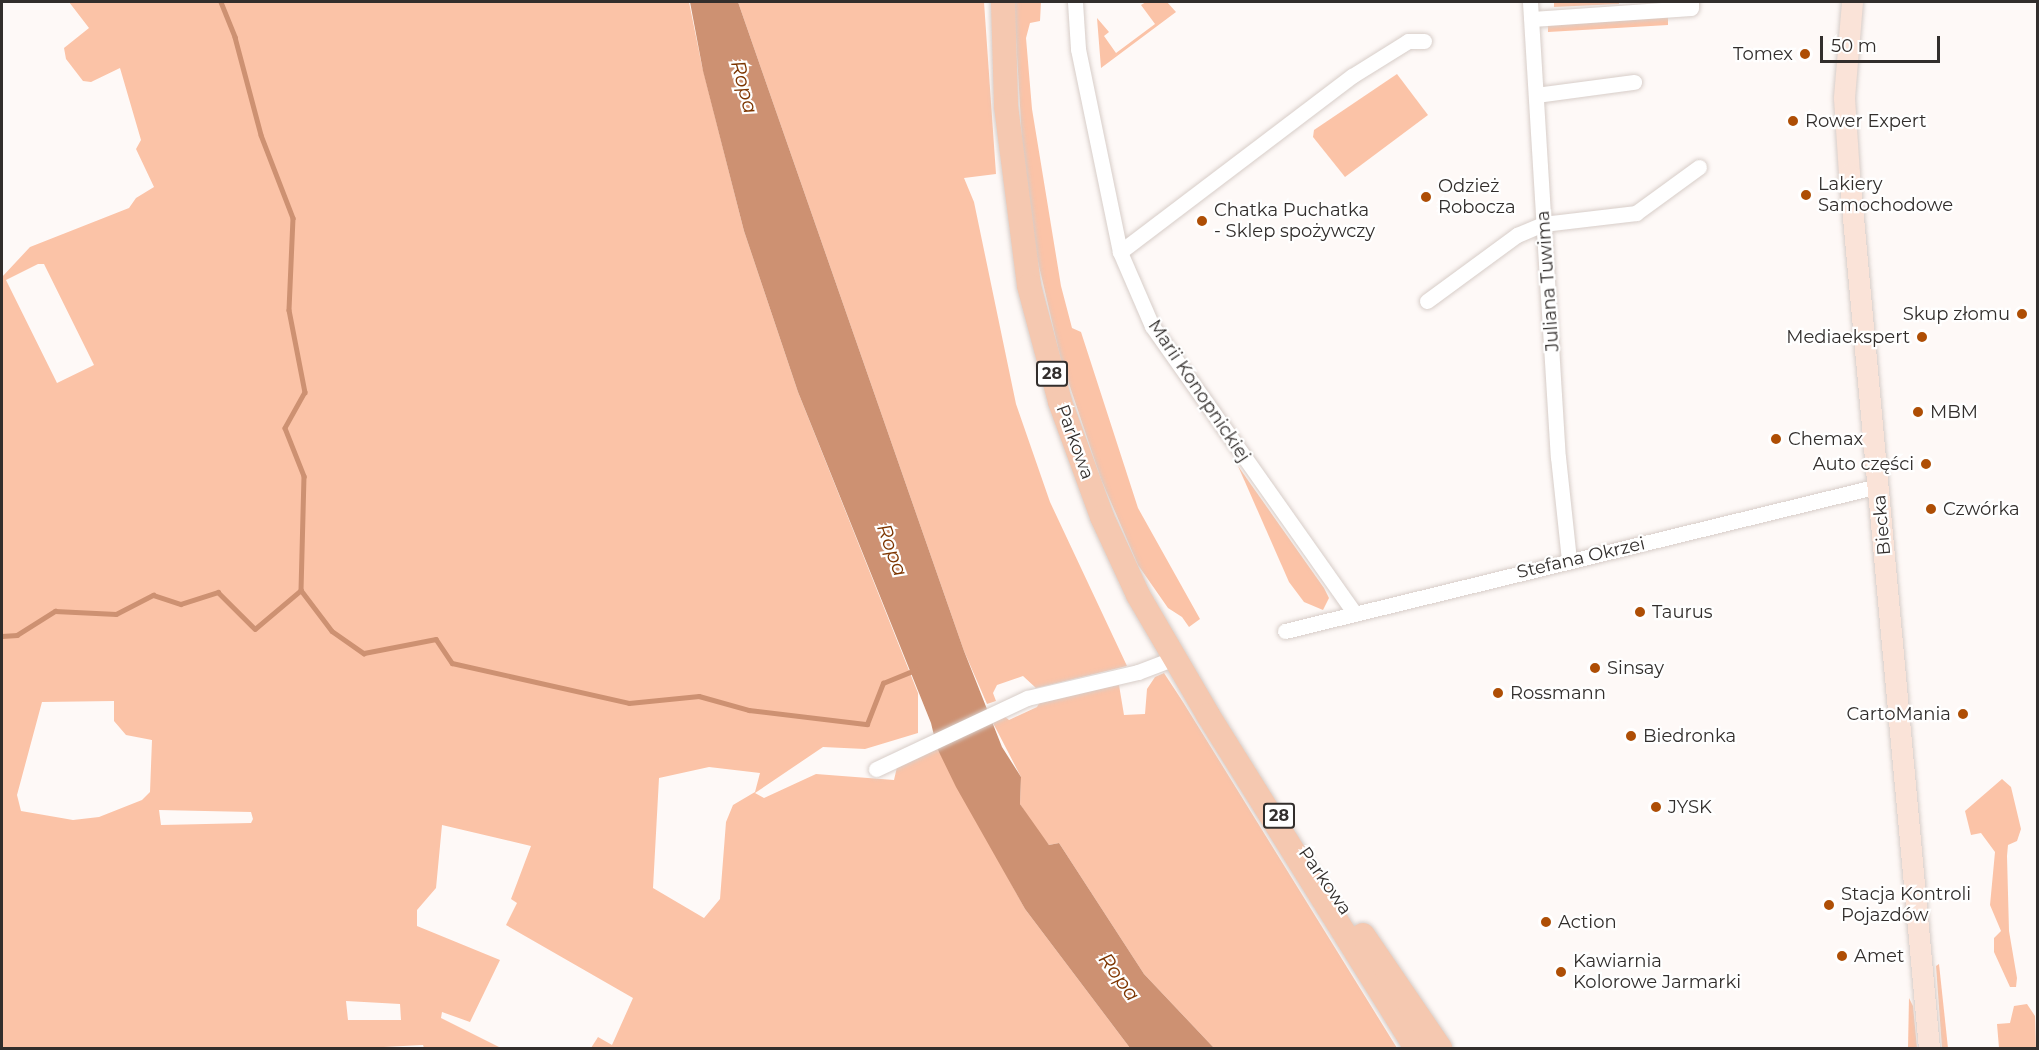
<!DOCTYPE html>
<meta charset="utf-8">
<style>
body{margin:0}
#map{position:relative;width:2039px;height:1050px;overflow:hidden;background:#fef9f7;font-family:Montserrat,sans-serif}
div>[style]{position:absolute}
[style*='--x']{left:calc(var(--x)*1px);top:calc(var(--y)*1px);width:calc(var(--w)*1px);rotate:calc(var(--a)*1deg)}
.green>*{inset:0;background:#fbc3a7}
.water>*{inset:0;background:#cd9172}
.stream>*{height:4.5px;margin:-2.25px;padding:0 2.25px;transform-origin:2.25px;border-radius:2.25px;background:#cd9172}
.roads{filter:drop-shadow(0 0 2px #d7cdc8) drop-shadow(0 0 2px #d7cdc8)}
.street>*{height:15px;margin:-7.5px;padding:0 7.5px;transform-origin:7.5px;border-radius:7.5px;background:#fff}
.secondary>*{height:21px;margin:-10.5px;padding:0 10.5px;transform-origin:10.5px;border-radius:10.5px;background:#fae3d8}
.primary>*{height:24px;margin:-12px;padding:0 12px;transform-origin:12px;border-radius:12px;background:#f5c8b0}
.dots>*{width:16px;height:16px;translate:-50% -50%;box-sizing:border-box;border:3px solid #fff;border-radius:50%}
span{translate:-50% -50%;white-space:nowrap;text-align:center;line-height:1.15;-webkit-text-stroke:4.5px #fff;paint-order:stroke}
.shield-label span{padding:2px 4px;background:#fff;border:2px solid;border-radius:4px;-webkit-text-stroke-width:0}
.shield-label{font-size:16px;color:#322e2c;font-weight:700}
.poi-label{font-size:18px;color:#322e2c}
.right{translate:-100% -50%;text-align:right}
.left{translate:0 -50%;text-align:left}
.street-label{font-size:18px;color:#322e2c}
.water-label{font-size:20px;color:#7d3500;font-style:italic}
.frame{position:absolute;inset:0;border:3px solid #322e2c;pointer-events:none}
.scale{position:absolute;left:1820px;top:36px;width:120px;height:27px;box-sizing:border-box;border:3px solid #322e2c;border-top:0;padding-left:8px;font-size:18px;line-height:21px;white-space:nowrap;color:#322e2c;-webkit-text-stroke:4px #fff;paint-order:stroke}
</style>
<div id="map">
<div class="green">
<i style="clip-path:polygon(evenodd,69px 2px,689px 2px,702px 66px,744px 231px,798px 392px,918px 693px,918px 733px,865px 749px,823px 747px,755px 793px,764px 798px,816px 774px,894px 780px,897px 767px,937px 748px,1025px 909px,1130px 1048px,591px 1048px,598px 1037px,612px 1045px,633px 998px,506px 925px,517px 903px,511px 899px,531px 846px,442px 825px,436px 888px,417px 910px,417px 926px,500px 960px,470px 1022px,442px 1012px,441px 1018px,501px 1048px,424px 1048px,423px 1045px,364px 1048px,2px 1048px,2px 277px,30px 247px,129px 208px,136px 198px,154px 187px,136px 149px,141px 140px,120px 68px,91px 82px,83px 81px,66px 59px,64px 48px,89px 28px,69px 2px,38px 264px,44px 264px,94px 365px,57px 383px,6px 280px,38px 264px,69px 2px,114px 701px,114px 721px,126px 735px,152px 740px,150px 792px,142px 800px,99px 817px,73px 820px,21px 811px,17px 795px,42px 702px,114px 701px,69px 2px,709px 767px,760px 773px,755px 792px,733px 805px,726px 822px,720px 899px,704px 918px,653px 888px,659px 778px,709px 767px,69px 2px,159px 810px,251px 812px,253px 819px,251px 823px,161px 825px,159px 810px,69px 2px,346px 1001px,400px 1004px,401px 1020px,348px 1020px,346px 1001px)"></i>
<i style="clip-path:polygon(738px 2px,984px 2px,996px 174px,964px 178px,974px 202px,1016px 404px,1050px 502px,1127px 666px,1036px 688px,1023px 676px,997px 685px,993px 693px,996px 701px,987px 704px,964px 651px)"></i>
<i style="clip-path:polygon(1014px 2px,1041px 2px,1040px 21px,1030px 23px,1026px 38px,1032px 109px,1061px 286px,1072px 328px,1081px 332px,1138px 508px,1200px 619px,1189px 627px,1182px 617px,1168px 608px,1138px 565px,1101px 479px,1061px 360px,1035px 249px,1023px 158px)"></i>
<i style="clip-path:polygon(1146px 2px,1167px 2px,1176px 12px,1101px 68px,1097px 18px,1109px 32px,1104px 36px,1116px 53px,1155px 24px,1141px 5px)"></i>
<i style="clip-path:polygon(1554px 2px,1619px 2px,1619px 4px,1554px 7px)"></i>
<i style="clip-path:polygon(1668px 16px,1668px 25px,1548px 32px,1548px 23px)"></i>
<i style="clip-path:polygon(1397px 74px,1428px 115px,1345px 177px,1313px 137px,1314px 130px)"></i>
<i style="clip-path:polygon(1238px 466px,1324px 588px,1329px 598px,1323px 610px,1304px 602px,1289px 582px)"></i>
<i style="clip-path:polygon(1164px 673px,1183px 702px,1397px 1048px,1214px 1048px,1144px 974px,1059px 843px,1049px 845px,1035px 828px,1020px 804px,1021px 777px,992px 721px,1004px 716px,1009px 720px,1037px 707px,1041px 700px,1119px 685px,1124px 715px,1145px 714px,1147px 689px,1155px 677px)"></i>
<i style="clip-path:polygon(2002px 779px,2011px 787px,2021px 829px,2017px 841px,2008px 845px,2007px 856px,2009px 931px,2017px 978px,2016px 987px,2010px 987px,1994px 952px,1994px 938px,2001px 931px,1990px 905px,1995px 852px,1981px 833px,1971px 835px,1965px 811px)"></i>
<i style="clip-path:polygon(1939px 964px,1948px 1048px,1942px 1048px,1936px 966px)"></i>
<i style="clip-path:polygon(1909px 998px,1913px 1006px,1917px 1048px,1908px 1048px)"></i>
<i style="clip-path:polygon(2027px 1004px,2035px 1016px,2036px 1048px,1999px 1048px,1997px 1024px,2010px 1023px,2014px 1006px)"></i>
</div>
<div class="water">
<i style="clip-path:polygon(690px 2px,738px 2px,964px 651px,1002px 747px,1021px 777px,1020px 804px,1049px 845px,1059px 843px,1144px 974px,1214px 1048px,1130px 1048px,1025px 909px,956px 787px,937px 748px,931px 723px,798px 392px,744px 231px,703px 71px)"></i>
</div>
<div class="stream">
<i style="--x:221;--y:2;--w:38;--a:68"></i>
<i style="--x:235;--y:37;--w:101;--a:75.1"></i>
<i style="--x:261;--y:135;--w:89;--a:68.9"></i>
<i style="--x:293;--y:218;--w:92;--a:92.5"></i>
<i style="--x:289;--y:310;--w:84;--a:79"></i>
<i style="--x:305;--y:392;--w:41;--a:119.1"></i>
<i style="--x:285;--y:428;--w:52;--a:68.4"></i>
<i style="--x:304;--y:476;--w:114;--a:91.5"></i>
<i style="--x:2;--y:636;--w:15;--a:-4"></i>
<i style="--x:17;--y:635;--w:45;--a:-32.3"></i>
<i style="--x:55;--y:611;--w:61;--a:2.8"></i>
<i style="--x:116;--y:614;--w:42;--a:-27.2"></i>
<i style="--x:153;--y:595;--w:29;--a:18"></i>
<i style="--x:181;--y:604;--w:39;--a:-18"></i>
<i style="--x:218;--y:592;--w:52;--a:45"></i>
<i style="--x:255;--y:629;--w:60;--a:-40.3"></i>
<i style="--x:301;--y:590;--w:51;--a:52.9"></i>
<i style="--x:332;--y:631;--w:39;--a:35"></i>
<i style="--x:364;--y:653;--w:73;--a:-11"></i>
<i style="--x:436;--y:639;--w:29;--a:56"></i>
<i style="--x:452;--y:663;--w:181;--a:12.7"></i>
<i style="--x:629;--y:703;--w:70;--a:-5.7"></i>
<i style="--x:699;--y:696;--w:52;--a:15.6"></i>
<i style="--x:749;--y:710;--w:119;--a:6.8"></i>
<i style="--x:867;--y:724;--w:44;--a:-68.7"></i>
<i style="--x:883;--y:683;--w:35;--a:-22"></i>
</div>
<div class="roads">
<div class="street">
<i style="--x:1075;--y:2;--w:47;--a:86.3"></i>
<i style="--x:1078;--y:49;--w:207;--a:78.3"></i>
<i style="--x:1120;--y:252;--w:81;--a:66.6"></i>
<i style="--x:1152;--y:326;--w:352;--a:54.8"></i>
<i style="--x:1530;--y:2;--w:456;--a:86.5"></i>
<i style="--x:1558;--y:457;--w:104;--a:83.9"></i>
<i style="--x:1532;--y:19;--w:159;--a:-4"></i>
<i style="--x:1691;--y:8;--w:6;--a:-90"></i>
<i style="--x:1536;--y:95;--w:99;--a:-7.6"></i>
<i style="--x:1120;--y:252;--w:291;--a:-37.2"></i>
<i style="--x:1352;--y:76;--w:66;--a:-32"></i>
<i style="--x:1408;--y:41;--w:16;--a:0"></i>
<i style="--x:1427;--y:301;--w:112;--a:-36.3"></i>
<i style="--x:1517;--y:235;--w:28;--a:-23"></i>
<i style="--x:1543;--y:224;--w:94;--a:-6.7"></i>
<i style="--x:1636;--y:213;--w:78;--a:-36.1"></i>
<i style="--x:1285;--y:631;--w:610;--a:-13.74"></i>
<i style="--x:876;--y:769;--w:167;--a:-25.2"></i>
<i style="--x:1027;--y:698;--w:114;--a:-13.2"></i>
<i style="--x:1138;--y:672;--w:40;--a:-21"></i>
</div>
<div class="secondary">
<i style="--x:1852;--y:2;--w:96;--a:94.8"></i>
<i style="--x:1844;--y:98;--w:76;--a:86.2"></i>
<i style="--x:1849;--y:174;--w:878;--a:84.77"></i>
</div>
<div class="primary">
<i style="--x:1003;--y:2;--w:104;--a:88.3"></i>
<i style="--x:1006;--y:106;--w:181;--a:82.7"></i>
<i style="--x:1029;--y:286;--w:120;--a:75"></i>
<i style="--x:1060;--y:402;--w:122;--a:69.9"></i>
<i style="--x:1102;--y:517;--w:86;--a:65.2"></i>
<i style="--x:1138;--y:595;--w:139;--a:59.7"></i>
<i style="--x:1208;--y:715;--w:393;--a:58"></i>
<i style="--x:1363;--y:935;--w:137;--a:55.7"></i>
</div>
</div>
<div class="dots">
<i style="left:1805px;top:54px;background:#ae4e05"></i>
<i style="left:1793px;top:121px;background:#ae4e05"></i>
<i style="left:1806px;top:195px;background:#ae4e05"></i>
<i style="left:1426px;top:197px;background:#ae4e05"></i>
<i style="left:1202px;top:221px;background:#ae4e05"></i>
<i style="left:2022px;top:314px;background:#ae4e05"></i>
<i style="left:1922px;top:337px;background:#ae4e05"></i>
<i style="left:1918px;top:412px;background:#ae4e05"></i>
<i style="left:1776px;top:439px;background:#ae4e05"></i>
<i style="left:1926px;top:464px;background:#ae4e05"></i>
<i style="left:1931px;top:509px;background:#ae4e05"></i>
<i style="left:1640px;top:612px;background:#ae4e05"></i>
<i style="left:1595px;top:668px;background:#ae4e05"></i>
<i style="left:1498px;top:693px;background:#ae4e05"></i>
<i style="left:1963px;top:714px;background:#ae4e05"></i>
<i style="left:1631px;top:736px;background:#ae4e05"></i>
<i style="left:1656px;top:807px;background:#ae4e05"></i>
<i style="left:1829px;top:905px;background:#ae4e05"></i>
<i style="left:1546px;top:922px;background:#ae4e05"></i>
<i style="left:1842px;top:956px;background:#ae4e05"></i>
<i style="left:1561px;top:972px;background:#ae4e05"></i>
</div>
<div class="shield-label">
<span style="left:1052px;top:374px">28</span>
<span style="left:1279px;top:816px">28</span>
</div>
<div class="poi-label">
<span class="right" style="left:1793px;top:54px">Tomex</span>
<span class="left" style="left:1805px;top:121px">Rower Expert</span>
<span class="left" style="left:1818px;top:195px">Lakiery<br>Samochodowe</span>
<span class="left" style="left:1438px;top:197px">Odzież<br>Robocza</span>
<span class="left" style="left:1214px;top:221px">Chatka Puchatka<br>- Sklep spożywczy</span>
<span class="right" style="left:2010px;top:314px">Skup złomu</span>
<span class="right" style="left:1910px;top:337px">Mediaekspert</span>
<span class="left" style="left:1930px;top:412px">MBM</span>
<span class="left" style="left:1788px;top:439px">Chemax</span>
<span class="right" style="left:1914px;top:464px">Auto części</span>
<span class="left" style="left:1943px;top:509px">Czwórka</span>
<span class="left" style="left:1652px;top:612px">Taurus</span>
<span class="left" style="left:1607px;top:668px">Sinsay</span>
<span class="left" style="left:1510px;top:693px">Rossmann</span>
<span class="right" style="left:1951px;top:714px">CartoMania</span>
<span class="left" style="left:1643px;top:736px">Biedronka</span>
<span class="left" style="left:1668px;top:807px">JYSK</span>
<span class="left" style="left:1841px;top:905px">Stacja Kontroli<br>Pojazdów</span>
<span class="left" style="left:1558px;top:922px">Action</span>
<span class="left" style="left:1854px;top:956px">Amet</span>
<span class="left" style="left:1573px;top:972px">Kawiarnia<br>Kolorowe Jarmarki</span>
</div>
<div class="street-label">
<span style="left:1548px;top:281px;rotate:-94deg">Juliana Tuwima</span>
<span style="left:1199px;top:391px;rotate:56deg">Marii Konopnickiej</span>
<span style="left:1075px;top:442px;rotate:70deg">Parkowa</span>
<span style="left:1882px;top:525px;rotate:-95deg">Biecka</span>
<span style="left:1581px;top:558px;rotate:-13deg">Stefana Okrzei</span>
<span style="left:1325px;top:881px;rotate:55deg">Parkowa</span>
</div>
<div class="water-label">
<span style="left:744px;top:87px;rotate:75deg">Ropa</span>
<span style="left:892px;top:550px;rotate:70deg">Ropa</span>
<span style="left:1119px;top:977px;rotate:54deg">Ropa</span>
</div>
<div class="frame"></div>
<div class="scale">50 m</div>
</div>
